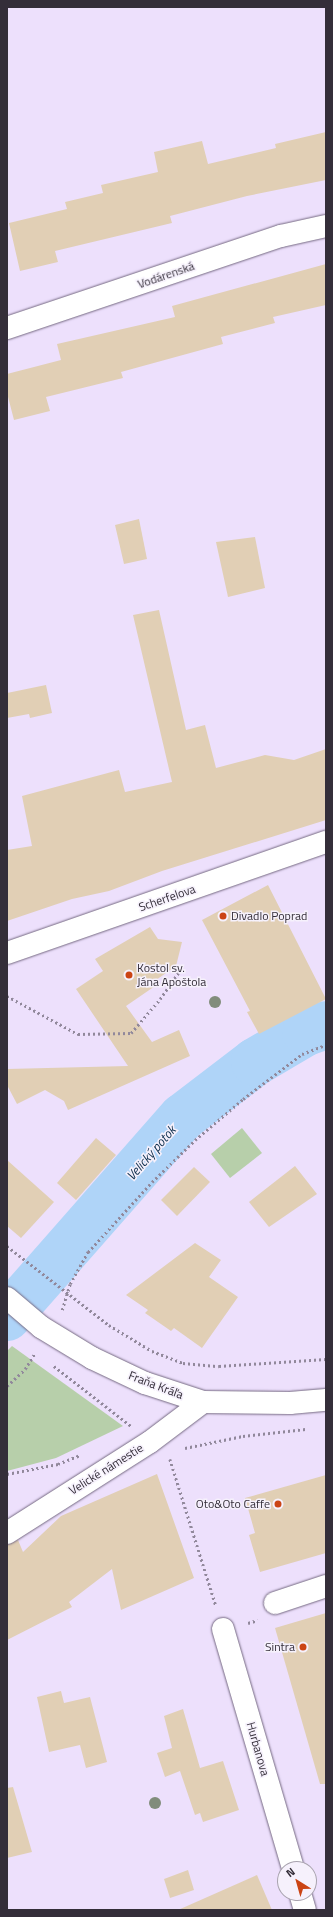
<!DOCTYPE html>
<meta charset="utf-8">
<style>
body{margin:0}
#map{position:relative;width:333px;height:1917px;overflow:hidden;background:#ede0fc;font-family:"Titillium Web",sans-serif}
div>[style]{position:absolute}
[style*='--x']{left:calc(var(--x)*1px);top:calc(var(--y)*1px);width:calc(var(--w)*1px);rotate:calc(var(--a)*1deg)}
.green>*{inset:0;background:#b7cfaa}
.river>*{height:48px;margin:-24px;padding:0 24px;transform-origin:24px;border-radius:24px;background:#afd4f8}
.building>*{inset:0;background:#e1cfb5}
.path>*{height:2.5px;margin-top:-1.25px;transform-origin:0;background:repeating-linear-gradient(90deg,#91889b 0 2px,transparent 0 5px)}
.roads{filter:drop-shadow(0 0 1px #756982) drop-shadow(0 0 1px #756982)}
.minor>*{height:22px;margin:-11px;padding:0 11px;transform-origin:11px;border-radius:11px;background:#fff}
.trees>*{width:12px;height:12px;margin:-6px;border-radius:50%;background:#818c7b}
.dots>*{width:11px;height:11px;translate:-50% -50%;box-sizing:border-box;border:2px solid #f6f1fc;border-radius:50%}
span{translate:-50% -50%;white-space:nowrap;text-align:center;line-height:1.15;-webkit-text-stroke:3px #f6f1fc;paint-order:stroke}
.street-label{font-size:12px;color:#342e39}
.poi-label{font-size:12px;color:#342e39}
.left{translate:0 -50%;text-align:left}
.right{translate:-100% -50%;text-align:right}
.water-label{font-size:13px;color:#0f304e;font-style:italic}
.frame{position:absolute;inset:0;border:8px solid #342e39;pointer-events:none}
.north{position:absolute;left:277px;top:1861px;width:40px;height:40px;box-sizing:border-box;background:#f6f1fc;border:1px solid #a8a3ae;border-radius:50%;rotate:323deg;font-size:11px;font-weight:700;line-height:16px;text-align:center;color:#342e39}
.north::after{content:'';display:block;margin:auto;width:14px;height:18px;background:#cb4414;clip-path:polygon(50% 0,100% 100%,50% 72%,0 100%)}
</style>
<div id="map">
<div class="green">
<i style="clip-path:polygon(242px 1128px,262px 1153px,230px 1178px,211px 1154px)"></i>
<i style="clip-path:polygon(12px 1346px,123px 1426px,56px 1458px,7px 1471px,7px 1351px)"></i>
</div>
<div class="river">
<i style="--x:7;--y:1317;--w:266;--a:-48.7"></i>
<i style="--x:183;--y:1117;--w:91;--a:-37.4"></i>
<i style="--x:255;--y:1062;--w:59;--a:-30.5"></i>
<i style="--x:306;--y:1032;--w:21;--a:-19"></i>
</div>
<div class="building">
<i style="clip-path:polygon(326px 132px,326px 180px,247px 196px,170px 216px,172px 223px,55px 251px,58px 262px,20px 271px,9px 223px,67px 209px,65px 202px,103px 193px,101px 185px,158px 172px,154px 152px,202px 141px,208px 164px,276px 148px,275px 144px)"></i>
<i style="clip-path:polygon(326px 264px,326px 305px,273px 317px,275px 323px,221px 337px,223px 344px,121px 372px,123px 378px,46px 397px,50px 411px,14px 420px,7px 393px,7px 374px,61px 360px,57px 344px,175px 317px,172px 306px)"></i>
<i style="clip-path:polygon(139px 519px,147px 559px,124px 564px,115px 525px)"></i>
<i style="clip-path:polygon(255px 537px,265px 588px,228px 597px,216px 542px)"></i>
<i style="clip-path:polygon(159px 610px,186px 730px,205px 725px,216px 768px,265px 755px,294px 760px,326px 749px,326px 820px,162px 871px,109px 891px,72px 899px,7px 921px,7px 850px,32px 846px,22px 796px,119px 770px,125px 792px,172px 782px,133px 615px)"></i>
<i style="clip-path:polygon(46px 685px,52px 713px,30px 718px,29px 714px,7px 718px,7px 693px)"></i>
<i style="clip-path:polygon(268px 885px,326px 999px,259px 1034px,247px 1012px,250px 1011px,202px 920px)"></i>
<i style="clip-path:polygon(150px 927px,158px 939px,182px 942px,176px 966px,156px 980px,158px 984px,126px 1006px,152px 1042px,179px 1030px,190px 1056px,68px 1110px,64px 1101px,45px 1090px,17px 1104px,7px 1085px,7px 1069px,128px 1066px,76px 989px,103px 971px,95px 959px)"></i>
<i style="clip-path:polygon(96px 1138px,116px 1155px,76px 1200px,57px 1183px)"></i>
<i style="clip-path:polygon(7px 1160px,54px 1202px,21px 1238px,7px 1226px)"></i>
<i style="clip-path:polygon(295px 1166px,317px 1194px,269px 1227px,249px 1202px)"></i>
<i style="clip-path:polygon(194px 1167px,210px 1182px,177px 1216px,161px 1200px)"></i>
<i style="clip-path:polygon(195px 1243px,221px 1260px,209px 1277px,238px 1297px,202px 1348px,174px 1328px,171px 1331px,145px 1313px,148px 1310px,126px 1295px)"></i>
<i style="clip-path:polygon(157px 1474px,194px 1578px,121px 1610px,112px 1569px,69px 1602px,72px 1607px,7px 1640px,7px 1545px,18px 1540px,23px 1552px,61px 1516px)"></i>
<i style="clip-path:polygon(326px 1475px,326px 1553px,260px 1572px,249px 1535px,255px 1533px,245px 1498px)"></i>
<i style="clip-path:polygon(326px 1613px,326px 1784px,320px 1784px,275px 1628px)"></i>
<i style="clip-path:polygon(61px 1691px,64px 1703px,90px 1697px,107px 1762px,86px 1768px,80px 1745px,49px 1752px,37px 1697px)"></i>
<i style="clip-path:polygon(183px 1709px,200px 1768px,223px 1761px,239px 1810px,203px 1822px,200px 1813px,195px 1815px,180px 1771px,165px 1777px,157px 1753px,172px 1748px,164px 1716px)"></i>
<i style="clip-path:polygon(13px 1787px,32px 1852px,7px 1858px,7px 1788px)"></i>
<i style="clip-path:polygon(188px 1870px,194px 1890px,170px 1898px,164px 1879px)"></i>
<i style="clip-path:polygon(257px 1875px,272px 1910px,178px 1910px)"></i>
</div>
<div class="path">
<i style="--x:7;--y:996;--w:81;--a:28.2"></i>
<i style="--x:78;--y:1034;--w:53;--a:-1.1"></i>
<i style="--x:131;--y:1033;--w:45;--a:-49.5"></i>
<i style="--x:160;--y:999;--w:32;--a:-55"></i>
<i style="--x:7;--y:1246;--w:129;--a:37.8"></i>
<i style="--x:109;--y:1325;--w:50;--a:31.2"></i>
<i style="--x:152;--y:1351;--w:33;--a:21"></i>
<i style="--x:183;--y:1363;--w:36;--a:5"></i>
<i style="--x:219;--y:1366;--w:107;--a:-3.7"></i>
<i style="--x:62;--y:1310;--w:27;--a:-73"></i>
<i style="--x:70;--y:1284;--w:37;--a:-61"></i>
<i style="--x:88;--y:1252;--w:95;--a:-47.6"></i>
<i style="--x:152;--y:1182;--w:60;--a:-44.3"></i>
<i style="--x:195;--y:1140;--w:63;--a:-40.5"></i>
<i style="--x:243;--y:1099;--w:74;--a:-37.3"></i>
<i style="--x:302;--y:1054;--w:26;--a:-21"></i>
<i style="--x:54;--y:1366;--w:98;--a:37.9"></i>
<i style="--x:7;--y:1386;--w:25;--a:-43"></i>
<i style="--x:25;--y:1369;--w:19;--a:-58"></i>
<i style="--x:185;--y:1448;--w:59;--a:-11.7"></i>
<i style="--x:243;--y:1436;--w:63;--a:-6.3"></i>
<i style="--x:170;--y:1459;--w:154;--a:72.6"></i>
<i style="--x:7;--y:1474;--w:52;--a:-11.1"></i>
<i style="--x:58;--y:1464;--w:24;--a:-22"></i>
<i style="--x:248;--y:1623;--w:10;--a:-17"></i>
</div>
<div class="roads">
<div class="minor">
<i style="--x:7;--y:328;--w:289;--a:-18.6"></i>
<i style="--x:281;--y:236;--w:46;--a:-12.5"></i>
<i style="--x:7;--y:953;--w:338;--a:-19.2"></i>
<i style="--x:7;--y:1298;--w:45;--a:40.5"></i>
<i style="--x:41;--y:1327;--w:60;--a:31.3"></i>
<i style="--x:92;--y:1358;--w:59;--a:25.3"></i>
<i style="--x:145;--y:1383;--w:61;--a:18.1"></i>
<i style="--x:203;--y:1402;--w:87;--a:0.7"></i>
<i style="--x:290;--y:1403;--w:36;--a:-5"></i>
<i style="--x:7;--y:1533;--w:169;--a:-32.5"></i>
<i style="--x:150;--y:1442;--w:66;--a:-37"></i>
<i style="--x:275;--y:1603;--w:54;--a:-18.4"></i>
<i style="--x:223;--y:1629;--w:250;--a:73.7"></i>
<i style="--x:300;--y:1893;--w:18;--a:74"></i>
</div>
</div>
<div class="trees">
<i style="left:215px;top:1002px"></i>
<i style="left:155px;top:1803px"></i>
</div>
<div class="dots">
<i style="left:223px;top:916px;background:#cb4414"></i>
<i style="left:129px;top:975px;background:#cb4414"></i>
<i style="left:278px;top:1504px;background:#cb4414"></i>
<i style="left:303px;top:1647px;background:#cb4414"></i>
</div>
<div class="street-label">
<span style="left:166px;top:275px;rotate:-19deg">Vodárenská</span>
<span style="left:167px;top:898px;rotate:-19deg">Scherfelova</span>
<span style="left:156px;top:1385px;rotate:21deg">Fraňa Kráľa</span>
<span style="left:106px;top:1469px;rotate:-32deg">Velické námestie</span>
<span style="left:258px;top:1749px;rotate:74deg">Hurbanova</span>
</div>
<div class="poi-label">
<span class="left" style="left:231px;top:916px">Divadlo Poprad</span>
<span class="left" style="left:137px;top:975px">Kostol sv.<br>Jána Apoštola</span>
<span class="right" style="left:270px;top:1504px">Oto&amp;Oto Caffe</span>
<span class="right" style="left:295px;top:1647px">Sintra</span>
</div>
<div class="water-label">
<span style="left:151px;top:1153px;rotate:-49deg">Velický potok</span>
</div>
<div class="frame"></div>
<div class="north">N</div>
</div>
